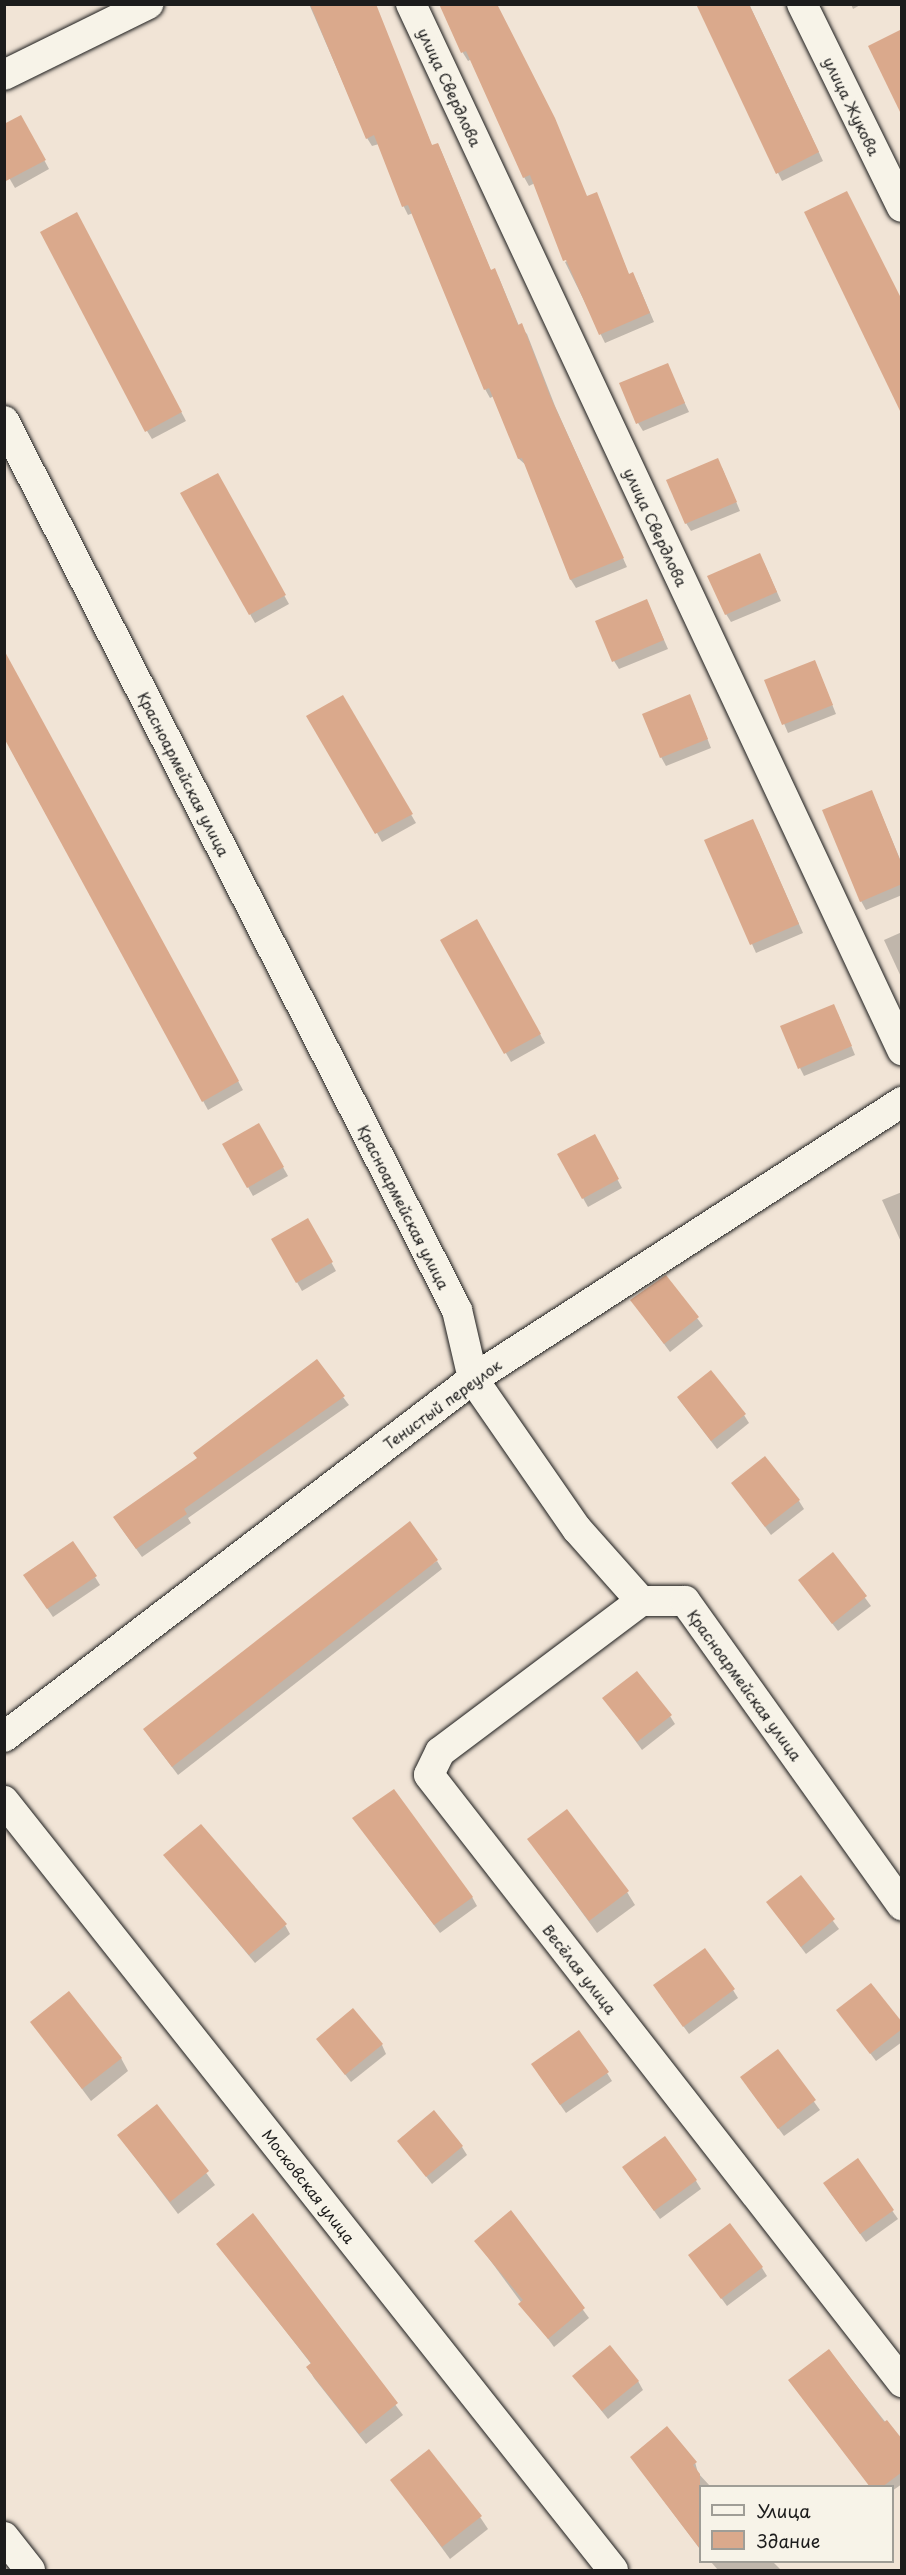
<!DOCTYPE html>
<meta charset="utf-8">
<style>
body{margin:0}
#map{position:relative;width:906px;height:2575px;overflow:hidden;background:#f1e4d6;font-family:"Playpen Sans",sans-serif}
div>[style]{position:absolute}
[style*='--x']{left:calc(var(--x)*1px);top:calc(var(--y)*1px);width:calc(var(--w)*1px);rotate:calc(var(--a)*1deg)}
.shadow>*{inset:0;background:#0003}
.building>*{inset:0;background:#daa98c}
.roads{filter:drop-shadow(0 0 2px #1c1c1c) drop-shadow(0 0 2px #1c1c1c)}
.minor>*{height:30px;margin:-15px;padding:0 15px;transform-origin:15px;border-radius:15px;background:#f7f3e8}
span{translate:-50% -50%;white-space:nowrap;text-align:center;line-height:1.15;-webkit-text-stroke:4.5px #f7f3e8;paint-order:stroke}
.street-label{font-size:15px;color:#1c1c1c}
.frame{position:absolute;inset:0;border:6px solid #1c1c1c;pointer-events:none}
.legend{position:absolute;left:699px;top:2485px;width:195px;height:78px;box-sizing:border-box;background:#f7f3e8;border:2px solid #9f9d96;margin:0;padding:8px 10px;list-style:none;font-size:18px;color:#1c1c1c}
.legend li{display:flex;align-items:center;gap:12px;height:30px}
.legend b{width:30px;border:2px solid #9f9d96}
</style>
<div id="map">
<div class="shadow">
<i style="clip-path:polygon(309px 4px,374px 4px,432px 146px,438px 144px,442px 153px,491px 271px,494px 270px,499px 278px,519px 326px,527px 334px,555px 406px,627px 567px,576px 588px,571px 580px,527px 466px,519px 459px,494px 396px,490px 398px,485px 389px,413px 213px,408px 215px,404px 207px,379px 144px,372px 146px,367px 138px)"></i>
<i style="clip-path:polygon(441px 4px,587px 197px,596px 194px,629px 275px,637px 282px,654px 322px,605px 343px,565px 262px,573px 258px,535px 183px,529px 186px,524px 177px,472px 59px,468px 61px,463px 53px)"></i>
<i style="clip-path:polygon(749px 4px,823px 161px,782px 181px,778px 173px)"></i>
<i style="clip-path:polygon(851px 4px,862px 4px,853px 9px)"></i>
<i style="clip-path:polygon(21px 117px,49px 169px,15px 188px,4px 169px)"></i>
<i style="clip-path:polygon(81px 222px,186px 421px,152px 439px,147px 431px)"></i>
<i style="clip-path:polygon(667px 365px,689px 412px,643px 431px,638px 423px)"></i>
<i style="clip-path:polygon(722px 468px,740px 511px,691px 531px,686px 523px)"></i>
<i style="clip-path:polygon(217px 475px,289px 604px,255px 623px,183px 494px)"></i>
<i style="clip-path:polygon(764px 563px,781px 601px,731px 622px,726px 614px)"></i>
<i style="clip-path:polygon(647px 601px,668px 649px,619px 669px,614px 661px)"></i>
<i style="clip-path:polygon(4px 652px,243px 1090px,208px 1110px,4px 737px)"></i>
<i style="clip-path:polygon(815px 662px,836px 714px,788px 733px,766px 681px)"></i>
<i style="clip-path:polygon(342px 697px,416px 823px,382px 842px,340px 766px)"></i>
<i style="clip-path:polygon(694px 705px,711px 748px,666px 766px,661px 757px)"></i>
<i style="clip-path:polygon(872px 792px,902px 864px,902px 895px,866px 910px,861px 901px)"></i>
<i style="clip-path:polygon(757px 829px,803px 933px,756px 953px,706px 841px)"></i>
<i style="clip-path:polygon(477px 921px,545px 1043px,511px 1062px,442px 940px)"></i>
<i style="clip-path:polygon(902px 932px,902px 979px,884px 940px)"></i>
<i style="clip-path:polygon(838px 1014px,855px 1055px,804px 1076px,800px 1068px)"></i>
<i style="clip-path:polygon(259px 1125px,288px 1176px,253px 1196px,224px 1144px)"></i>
<i style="clip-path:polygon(594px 1136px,622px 1188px,588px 1207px,559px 1155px)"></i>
<i style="clip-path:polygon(902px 1192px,902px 1244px,882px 1200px)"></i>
<i style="clip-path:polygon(308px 1220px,336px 1271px,302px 1291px,273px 1240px)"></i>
<i style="clip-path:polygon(666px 1277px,703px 1326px,670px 1352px,632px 1301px)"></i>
<i style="clip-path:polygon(316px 1361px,349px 1405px,188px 1518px,191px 1523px,142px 1557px,119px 1525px)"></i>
<i style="clip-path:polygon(678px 1398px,744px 1415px,749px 1423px,717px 1449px)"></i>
<i style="clip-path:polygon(733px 1483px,799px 1501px,804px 1509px,771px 1535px)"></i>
<i style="clip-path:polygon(833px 1554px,871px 1606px,838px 1631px,805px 1588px)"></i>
<i style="clip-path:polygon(437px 1561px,442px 1569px,178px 1775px,150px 1738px)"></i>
<i style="clip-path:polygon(95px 1577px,100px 1585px,53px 1617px,30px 1583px)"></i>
<i style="clip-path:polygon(604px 1698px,670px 1716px,675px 1724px,642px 1750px)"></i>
<i style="clip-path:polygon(359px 1826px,472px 1897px,477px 1906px,440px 1933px)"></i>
<i style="clip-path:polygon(529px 1840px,627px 1892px,635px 1905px,597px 1933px)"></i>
<i style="clip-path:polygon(165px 1855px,285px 1925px,290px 1934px,255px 1963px)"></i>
<i style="clip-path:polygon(800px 1877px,839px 1929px,806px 1954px,768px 1903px)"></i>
<i style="clip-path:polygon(733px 1990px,738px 1998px,689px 2034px,660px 1994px)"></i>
<i style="clip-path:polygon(838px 2010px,902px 2025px,902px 2042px,876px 2061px)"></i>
<i style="clip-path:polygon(32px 2022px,121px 2058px,128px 2071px,91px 2101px)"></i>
<i style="clip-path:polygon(318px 2040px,382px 2045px,386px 2054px,351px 2082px)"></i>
<i style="clip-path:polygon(777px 2051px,820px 2110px,784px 2136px,747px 2086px)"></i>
<i style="clip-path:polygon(538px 2073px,607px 2073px,612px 2081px,566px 2113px)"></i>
<i style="clip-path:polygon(157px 2106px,215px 2185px,178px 2214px,119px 2136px)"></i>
<i style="clip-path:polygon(399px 2141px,462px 2147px,467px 2155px,432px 2184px)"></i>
<i style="clip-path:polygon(857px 2160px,898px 2219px,866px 2242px,830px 2192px)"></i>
<i style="clip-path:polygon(629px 2176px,696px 2181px,701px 2189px,660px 2219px)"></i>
<i style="clip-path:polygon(511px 2213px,589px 2318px,554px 2347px,476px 2241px)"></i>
<i style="clip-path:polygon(253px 2215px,403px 2415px,366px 2444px,314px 2378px,308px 2367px,312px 2365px,218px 2244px)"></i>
<i style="clip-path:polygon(690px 2255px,762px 2268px,767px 2276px,727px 2306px)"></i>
<i style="clip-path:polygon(829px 2351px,902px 2443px,902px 2484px,892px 2491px,892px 2486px,870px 2486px,790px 2381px)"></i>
<i style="clip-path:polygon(574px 2376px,638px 2381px,643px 2390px,608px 2419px)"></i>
<i style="clip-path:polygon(695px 2462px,698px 2473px,710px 2486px,700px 2486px,700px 2549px,637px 2465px)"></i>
<i style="clip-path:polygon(392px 2480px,480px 2517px,488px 2529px,450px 2559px)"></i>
<i style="clip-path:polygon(711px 2562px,773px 2562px,781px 2570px,718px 2570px)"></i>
</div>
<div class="building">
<i style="clip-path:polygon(310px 4px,376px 4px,432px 145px,438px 143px,491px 270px,495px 268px,518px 325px,522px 323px,550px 396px,624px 558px,570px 580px,522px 458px,518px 459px,489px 388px,484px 390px,408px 205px,402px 207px,374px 135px,366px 139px)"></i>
<i style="clip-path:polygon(439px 4px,497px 4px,555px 118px,587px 196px,597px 192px,629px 274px,633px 272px,650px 313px,599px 335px,566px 260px,563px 261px,530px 175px,523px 178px,466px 51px,461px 53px)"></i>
<i style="clip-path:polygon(696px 4px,749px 4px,819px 152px,776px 174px)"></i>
<i style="clip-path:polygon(902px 29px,902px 116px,868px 46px)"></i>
<i style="clip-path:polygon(21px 115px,46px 160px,4px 182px,4px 124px)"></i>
<i style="clip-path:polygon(847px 191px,902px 300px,902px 415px,804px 212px)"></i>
<i style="clip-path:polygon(77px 212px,182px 412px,145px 432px,40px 232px)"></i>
<i style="clip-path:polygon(668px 363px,685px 403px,636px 424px,619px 383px)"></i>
<i style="clip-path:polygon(718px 458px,737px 502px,685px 524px,666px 480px)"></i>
<i style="clip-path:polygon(218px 473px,286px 595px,249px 615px,180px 493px)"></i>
<i style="clip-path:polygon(760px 553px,777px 592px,725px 615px,707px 576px)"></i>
<i style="clip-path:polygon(647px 599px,664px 640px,612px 662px,595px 621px)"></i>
<i style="clip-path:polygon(4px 650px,239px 1081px,202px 1102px,4px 738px)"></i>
<i style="clip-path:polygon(815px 660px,833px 705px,782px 725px,764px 680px)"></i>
<i style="clip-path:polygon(690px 694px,708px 739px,660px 758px,642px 714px)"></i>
<i style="clip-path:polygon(343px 695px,413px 814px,375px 834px,306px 716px)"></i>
<i style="clip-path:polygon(872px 790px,902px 865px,902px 884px,860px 902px,822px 810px)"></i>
<i style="clip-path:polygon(753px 819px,799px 924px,750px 945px,704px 840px)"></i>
<i style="clip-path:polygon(477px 919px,541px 1034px,504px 1054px,440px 940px)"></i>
<i style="clip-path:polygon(834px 1004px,852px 1046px,798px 1069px,780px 1026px)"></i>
<i style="clip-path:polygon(259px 1123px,284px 1167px,247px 1188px,222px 1144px)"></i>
<i style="clip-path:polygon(595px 1134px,619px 1179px,582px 1199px,557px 1154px)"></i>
<i style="clip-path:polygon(308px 1218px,333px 1262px,296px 1283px,271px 1239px)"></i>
<i style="clip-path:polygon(666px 1275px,699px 1317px,664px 1344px,630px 1300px)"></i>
<i style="clip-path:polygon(317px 1359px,345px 1396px,184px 1509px,187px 1514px,136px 1549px,113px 1517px,197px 1458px,193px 1453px)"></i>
<i style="clip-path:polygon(711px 1370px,746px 1414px,711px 1441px,677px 1397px)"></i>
<i style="clip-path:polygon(765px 1456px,800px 1500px,765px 1527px,731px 1483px)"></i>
<i style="clip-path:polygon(410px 1521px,438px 1560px,172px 1767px,143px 1729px)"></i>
<i style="clip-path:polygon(73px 1541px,97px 1576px,47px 1609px,23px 1575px)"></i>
<i style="clip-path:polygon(833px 1552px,867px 1596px,832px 1624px,798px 1580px)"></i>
<i style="clip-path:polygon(637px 1671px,672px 1715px,637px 1742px,602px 1698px)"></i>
<i style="clip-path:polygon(394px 1789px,473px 1897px,434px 1925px,352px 1818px)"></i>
<i style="clip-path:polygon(567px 1809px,629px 1891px,589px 1921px,527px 1839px)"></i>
<i style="clip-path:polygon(201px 1824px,287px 1924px,249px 1955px,163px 1855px)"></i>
<i style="clip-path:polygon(801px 1875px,835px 1919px,801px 1947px,766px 1902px)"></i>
<i style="clip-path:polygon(705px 1948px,735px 1989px,683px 2027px,653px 1985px)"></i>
<i style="clip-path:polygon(871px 1983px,902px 2022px,902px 2029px,870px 2054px,836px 2010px)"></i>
<i style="clip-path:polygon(69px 1991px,122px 2058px,82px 2089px,30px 2022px)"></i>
<i style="clip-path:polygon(353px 2008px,383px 2044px,345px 2075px,316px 2039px)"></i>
<i style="clip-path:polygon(579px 2030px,609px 2072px,560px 2105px,531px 2064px)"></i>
<i style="clip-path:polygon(778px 2049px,816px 2100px,778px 2129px,740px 2077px)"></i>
<i style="clip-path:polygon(157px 2104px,209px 2171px,170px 2202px,117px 2135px)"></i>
<i style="clip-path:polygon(434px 2110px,463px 2146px,426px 2177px,397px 2141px)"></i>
<i style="clip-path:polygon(665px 2136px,697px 2180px,654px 2211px,622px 2167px)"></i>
<i style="clip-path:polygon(858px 2158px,894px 2210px,860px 2234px,823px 2183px)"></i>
<i style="clip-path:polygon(511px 2210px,585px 2308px,548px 2339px,518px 2304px,523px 2300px,474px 2241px)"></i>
<i style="clip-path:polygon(253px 2213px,398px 2403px,359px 2434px,306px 2367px,311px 2363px,216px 2244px)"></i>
<i style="clip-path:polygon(730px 2223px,763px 2267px,721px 2299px,688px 2255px)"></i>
<i style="clip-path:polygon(610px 2345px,639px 2381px,602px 2411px,572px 2376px)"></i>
<i style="clip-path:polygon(829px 2349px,884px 2422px,887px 2420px,902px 2439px,902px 2472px,882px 2487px,870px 2487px,788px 2380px)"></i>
<i style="clip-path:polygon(667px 2426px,697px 2462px,693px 2465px,700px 2474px,700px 2549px,630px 2457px)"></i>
<i style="clip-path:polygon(429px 2449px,482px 2516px,442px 2547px,390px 2480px)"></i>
</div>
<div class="roads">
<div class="minor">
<i style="--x:411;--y:4;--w:1156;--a:64.85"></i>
<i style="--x:802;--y:4;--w:226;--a:63.8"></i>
<i style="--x:4;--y:75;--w:161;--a:-26.2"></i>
<i style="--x:4;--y:421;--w:998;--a:63"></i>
<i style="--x:457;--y:1310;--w:71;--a:76.9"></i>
<i style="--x:473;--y:1379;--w:183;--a:55.3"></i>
<i style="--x:577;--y:1529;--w:96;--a:48.4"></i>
<i style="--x:641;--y:1601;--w:44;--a:0"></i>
<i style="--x:685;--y:1601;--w:374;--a:54.5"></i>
<i style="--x:641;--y:1601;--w:251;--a:143.1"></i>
<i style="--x:440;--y:1752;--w:25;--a:116"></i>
<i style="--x:429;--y:1775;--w:770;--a:52.07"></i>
<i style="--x:4;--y:1737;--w:590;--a:-37.36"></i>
<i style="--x:473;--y:1379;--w:511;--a:-32.85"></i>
<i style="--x:4;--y:1801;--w:981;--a:51.62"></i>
<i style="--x:4;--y:2537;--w:42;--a:51.8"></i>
</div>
</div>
<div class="street-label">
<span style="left:450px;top:87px;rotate:65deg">улица Свердлова</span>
<span style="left:852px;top:106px;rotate:64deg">улица Жукова</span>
<span style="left:656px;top:527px;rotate:65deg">улица Свердлова</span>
<span style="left:184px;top:774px;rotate:63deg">Красноармейская улица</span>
<span style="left:404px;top:1207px;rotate:63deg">Красноармейская улица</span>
<span style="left:442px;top:1404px;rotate:-36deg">Тенистый переулок</span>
<span style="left:745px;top:1685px;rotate:54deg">Красноармейская улица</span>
<span style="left:580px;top:1969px;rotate:52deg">Весёлая улица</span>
<span style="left:309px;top:2186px;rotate:52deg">Московская улица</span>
</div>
<div class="frame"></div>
<ul class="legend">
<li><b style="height:8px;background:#f7f3e8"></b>Улица</li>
<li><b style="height:16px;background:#daa98c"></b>Здание</li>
</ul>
</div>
